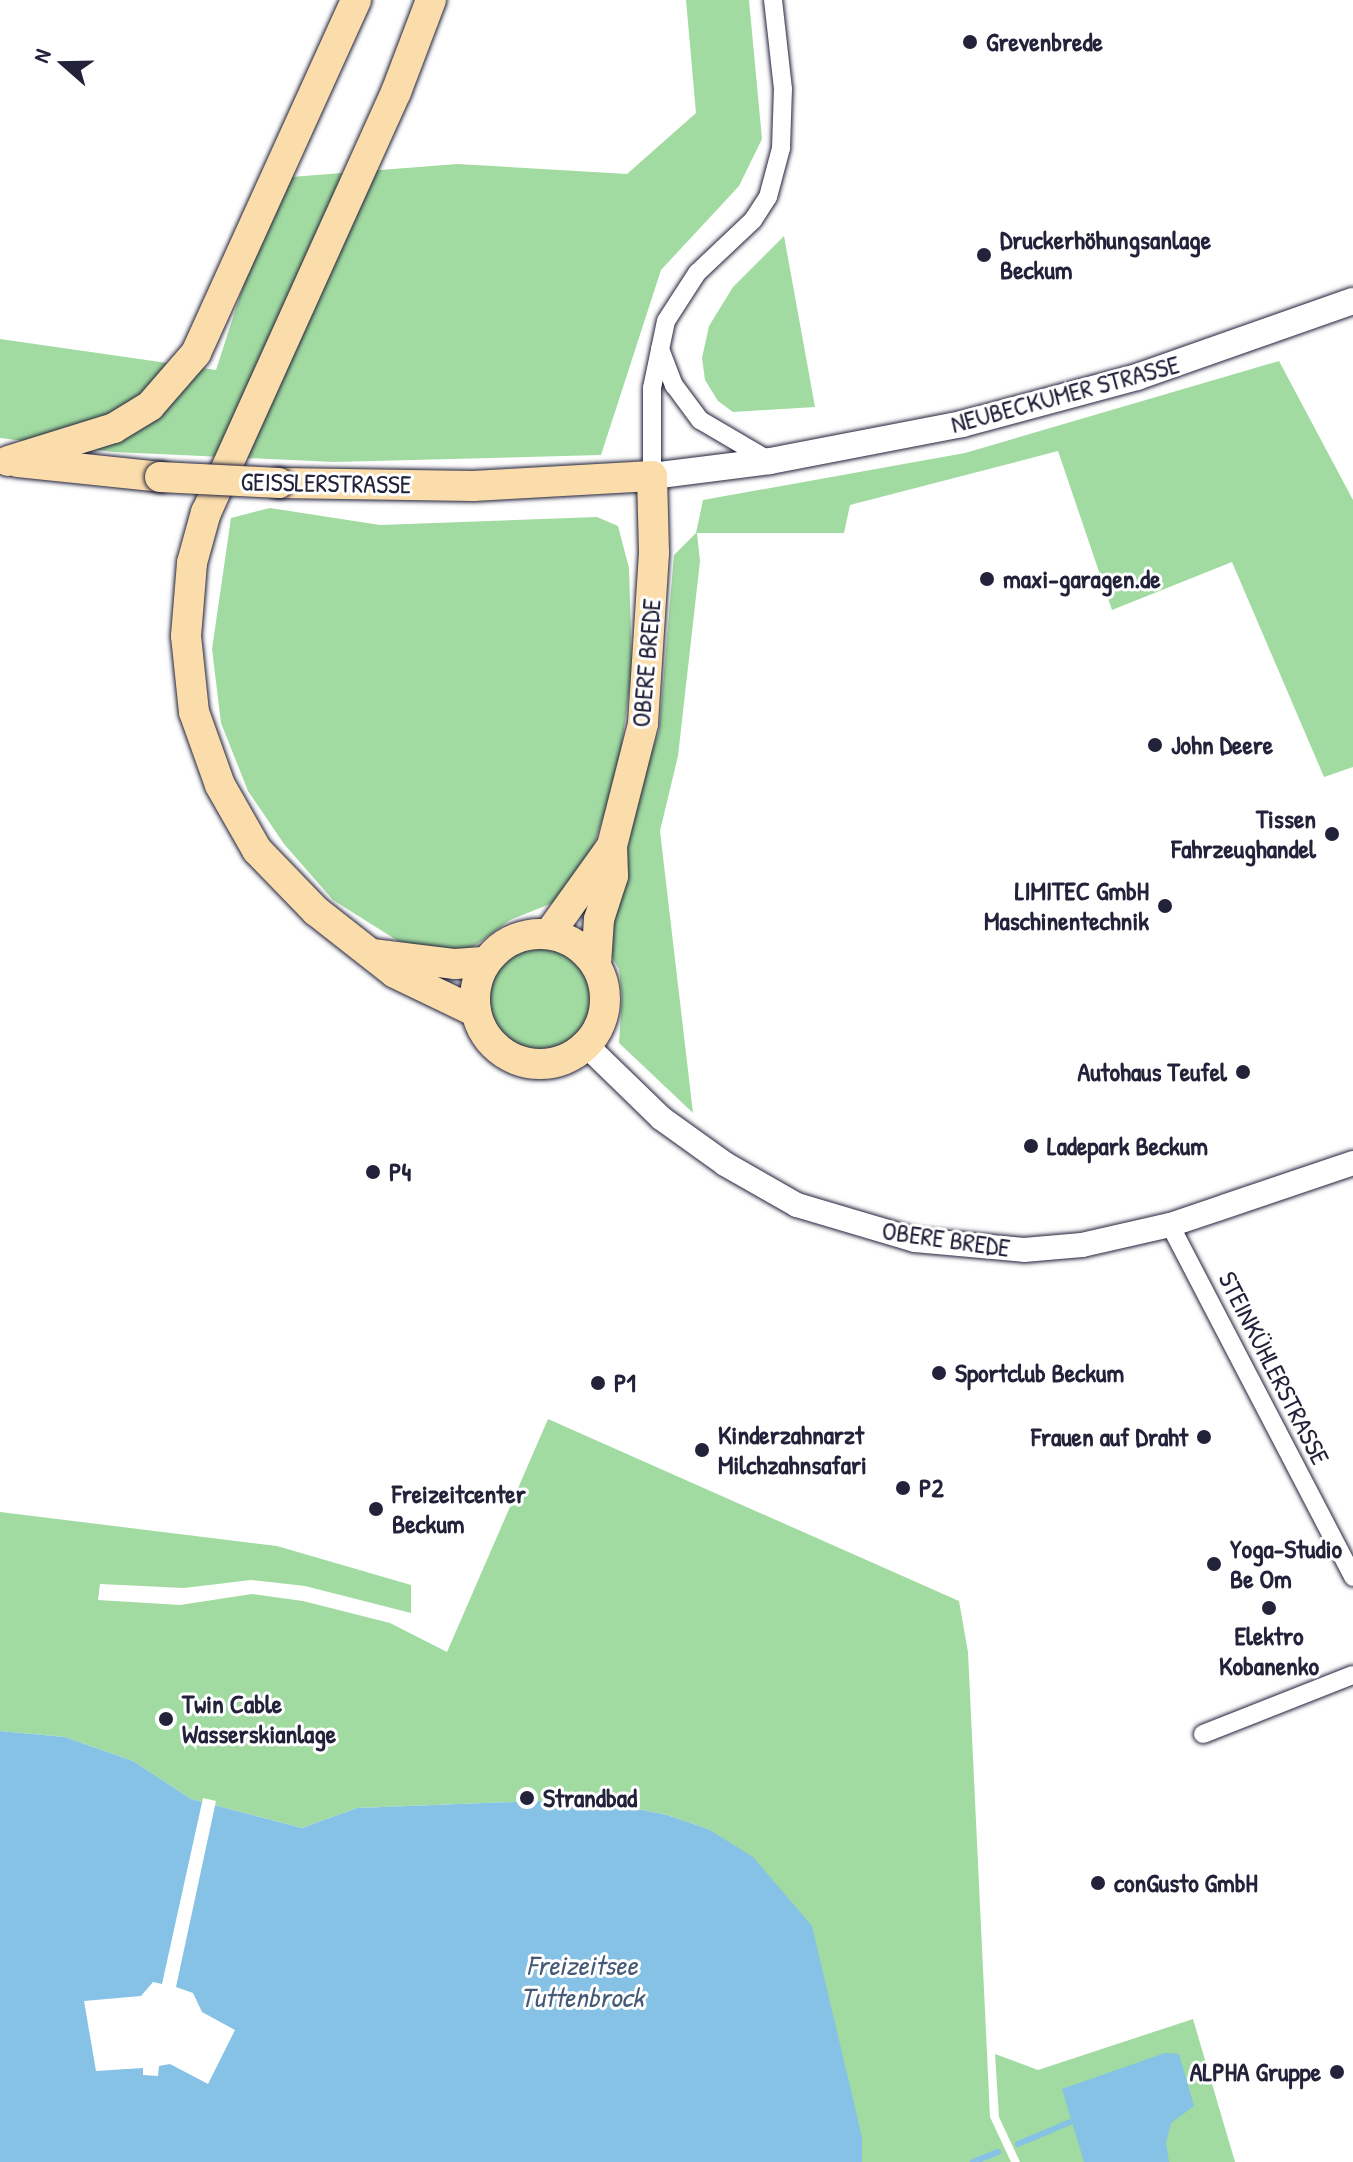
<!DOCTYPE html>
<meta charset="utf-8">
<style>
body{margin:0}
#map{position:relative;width:1353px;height:2162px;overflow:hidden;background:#fff;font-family:"Patrick Hand",sans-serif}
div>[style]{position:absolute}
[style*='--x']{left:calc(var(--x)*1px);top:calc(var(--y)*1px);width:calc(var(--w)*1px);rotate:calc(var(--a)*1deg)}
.green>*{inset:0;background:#a1dba1}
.round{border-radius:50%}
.water>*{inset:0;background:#85c2e5}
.pier>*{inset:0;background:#fff}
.stream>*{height:6px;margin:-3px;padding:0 3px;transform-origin:3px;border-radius:3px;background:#85c2e5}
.roads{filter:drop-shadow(0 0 2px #22223b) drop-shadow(0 0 2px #22223b)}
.minor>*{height:18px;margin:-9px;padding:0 9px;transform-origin:9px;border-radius:9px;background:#fff}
.tertiary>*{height:24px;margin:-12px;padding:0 12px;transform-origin:12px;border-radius:12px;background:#fff}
.secondary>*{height:26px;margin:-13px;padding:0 13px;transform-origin:13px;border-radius:13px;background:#fff}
.primary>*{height:30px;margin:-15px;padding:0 15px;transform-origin:15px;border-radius:15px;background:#fbddab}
.primary>.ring{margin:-15px;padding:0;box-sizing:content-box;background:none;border:30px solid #fbddab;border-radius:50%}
.bridges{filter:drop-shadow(0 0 2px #22223b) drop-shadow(0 0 2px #22223b)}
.primary-bridge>*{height:30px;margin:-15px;padding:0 15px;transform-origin:15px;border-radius:15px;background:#fbddab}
.dots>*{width:22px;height:22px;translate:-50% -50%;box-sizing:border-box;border:4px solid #fff;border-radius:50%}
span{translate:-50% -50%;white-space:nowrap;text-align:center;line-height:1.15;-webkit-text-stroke:6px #fff;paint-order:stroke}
.poi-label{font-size:26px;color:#22223b;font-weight:700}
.left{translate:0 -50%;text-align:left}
.right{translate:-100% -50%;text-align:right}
.street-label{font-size:26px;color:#22223b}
.water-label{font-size:28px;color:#455a76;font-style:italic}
.north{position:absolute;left:24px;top:24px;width:80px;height:80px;-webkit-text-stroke:6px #fff;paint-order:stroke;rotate:290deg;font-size:22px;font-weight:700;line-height:32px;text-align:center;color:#22223b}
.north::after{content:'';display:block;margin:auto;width:28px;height:36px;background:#22223b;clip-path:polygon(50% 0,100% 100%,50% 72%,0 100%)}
</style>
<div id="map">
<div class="green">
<i style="clip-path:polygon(686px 0,749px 0,762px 139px,739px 186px,661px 270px,601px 455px,334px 462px,114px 452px,0 438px,0 339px,216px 370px,278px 178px,457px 164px,627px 174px,696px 113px)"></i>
<i style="clip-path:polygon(784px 236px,815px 407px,733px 412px,718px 401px,705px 380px,702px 358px,709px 326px,733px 287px)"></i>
<i style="clip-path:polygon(1279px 361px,1353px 500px,1353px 767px,1324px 777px,1232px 562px,1112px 610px,1058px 451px,850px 505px,844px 533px,697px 533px,700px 561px,678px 756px,660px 831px,693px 1113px,619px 1043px,622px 995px,619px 969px,609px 952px,640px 783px,659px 731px,674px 555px,696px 533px,703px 500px,965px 453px)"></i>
<i style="clip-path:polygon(270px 508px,380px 525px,597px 517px,618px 526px,629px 568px,632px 668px,618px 774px,592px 850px,560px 900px,510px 920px,472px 948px,444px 954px,398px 941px,333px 900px,284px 844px,248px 791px,221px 723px,212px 649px,231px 518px)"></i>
<i class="round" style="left:488px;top:945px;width:106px;height:106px"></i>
<i style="clip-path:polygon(548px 1419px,959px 1601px,968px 1652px,990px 2117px,1011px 2162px,846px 2162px,708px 1829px,667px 1815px,589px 1799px,357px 1808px,302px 1828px,191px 1799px,133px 1761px,65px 1737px,0 1731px,0 1512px,277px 1546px,411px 1585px,411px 1613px,305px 1586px,251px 1580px,184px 1588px,100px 1584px,98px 1600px,180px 1605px,252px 1594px,303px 1601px,390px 1623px,447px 1652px)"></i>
<i style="clip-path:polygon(1193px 2019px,1235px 2162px,1020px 2162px,999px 2117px,995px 2054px,1038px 2070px)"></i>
</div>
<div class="water">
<i style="clip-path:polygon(0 1731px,65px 1737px,133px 1761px,191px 1799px,302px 1828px,357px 1808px,589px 1799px,667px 1815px,708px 1829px,753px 1857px,812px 1926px,862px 2137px,862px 2162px,0 2162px)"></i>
<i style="clip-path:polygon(1165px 2053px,1179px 2054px,1194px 2106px,1171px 2123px,1166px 2142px,1169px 2162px,1084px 2162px,1062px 2089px)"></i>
</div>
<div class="pier">
<i style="clip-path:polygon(203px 1798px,216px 1801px,176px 1987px,193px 1993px,202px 2012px,235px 2030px,208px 2084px,170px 2064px,159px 2066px,158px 2076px,143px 2075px,143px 2068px,96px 2071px,84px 2001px,141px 1996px,153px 1982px,162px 1984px)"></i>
</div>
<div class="stream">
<i style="--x:1018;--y:2144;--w:56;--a:-22.9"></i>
<i style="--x:973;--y:2162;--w:27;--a:-22"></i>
</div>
<div class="roads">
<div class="minor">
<i style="--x:660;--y:349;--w:39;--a:69"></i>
<i style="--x:674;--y:385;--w:44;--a:53.4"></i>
<i style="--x:700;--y:420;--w:81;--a:30.4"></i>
<i style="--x:652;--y:476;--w:88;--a:-90"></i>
<i style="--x:652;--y:388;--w:68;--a:-78.2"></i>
<i style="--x:666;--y:321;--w:57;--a:-57.1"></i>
<i style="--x:697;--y:273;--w:77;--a:-43.4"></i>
<i style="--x:753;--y:220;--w:27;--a:-57"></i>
<i style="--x:768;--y:197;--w:51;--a:-75.1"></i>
<i style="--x:781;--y:148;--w:59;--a:-88.1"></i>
<i style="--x:783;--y:89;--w:90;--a:-96.4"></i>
<i style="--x:1170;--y:1225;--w:397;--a:62.5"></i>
<i style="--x:1203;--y:1734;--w:161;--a:-21.5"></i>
</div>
<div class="tertiary">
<i style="--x:586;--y:1045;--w:105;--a:44.2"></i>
<i style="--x:661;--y:1118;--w:79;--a:35.7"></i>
<i style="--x:725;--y:1164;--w:83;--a:29.7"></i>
<i style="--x:797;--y:1205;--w:123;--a:16.5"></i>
<i style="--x:915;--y:1240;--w:109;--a:5.2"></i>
<i style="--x:1024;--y:1250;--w:58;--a:-4.9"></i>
<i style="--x:1082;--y:1245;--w:90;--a:-12.8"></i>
<i style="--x:1170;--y:1225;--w:193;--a:-18.7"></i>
</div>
<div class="secondary">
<i style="--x:652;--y:476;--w:119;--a:-7.2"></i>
<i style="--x:770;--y:461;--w:196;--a:-10.9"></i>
<i style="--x:962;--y:424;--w:181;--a:-15"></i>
<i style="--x:1137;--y:377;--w:229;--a:-19.4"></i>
</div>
<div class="primary">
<i style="--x:431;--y:0;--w:98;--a:110.8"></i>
<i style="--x:396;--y:92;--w:461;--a:114.3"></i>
<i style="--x:206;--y:512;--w:53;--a:105.4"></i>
<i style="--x:192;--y:563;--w:73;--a:94.7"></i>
<i style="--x:186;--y:636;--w:76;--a:84"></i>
<i style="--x:194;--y:712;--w:77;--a:70.4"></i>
<i style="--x:220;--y:785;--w:75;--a:60.4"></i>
<i style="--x:257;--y:850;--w:85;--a:46"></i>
<i style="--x:316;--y:911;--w:100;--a:38.1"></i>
<i style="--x:395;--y:973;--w:90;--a:25.7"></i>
<i style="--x:8;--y:461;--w:111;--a:-17.3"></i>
<i style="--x:114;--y:428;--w:42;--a:-31.4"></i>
<i style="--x:150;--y:406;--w:70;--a:-49"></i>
<i style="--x:196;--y:353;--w:388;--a:-65.6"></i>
<i style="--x:18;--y:462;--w:143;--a:6"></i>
<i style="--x:279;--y:483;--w:194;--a:0.9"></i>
<i style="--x:473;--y:486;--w:179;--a:-3.2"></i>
<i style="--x:652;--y:476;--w:77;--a:88.5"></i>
<i style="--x:654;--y:553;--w:171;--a:93.7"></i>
<i style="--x:643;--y:724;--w:126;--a:104.3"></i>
<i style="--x:612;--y:846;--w:30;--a:88"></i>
<i style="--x:613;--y:876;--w:45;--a:108"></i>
<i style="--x:599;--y:919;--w:45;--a:93.8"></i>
<i style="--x:549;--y:934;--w:108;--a:-54.4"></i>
<i class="ring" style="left:475px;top:934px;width:100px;height:100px"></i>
<i style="--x:372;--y:954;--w:84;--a:6.9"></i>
<i style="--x:455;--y:964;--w:31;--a:-4"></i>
</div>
</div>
<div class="bridges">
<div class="primary-bridge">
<i style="--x:160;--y:477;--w:119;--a:2.9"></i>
</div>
</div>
<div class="dots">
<i style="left:970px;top:42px;background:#22223b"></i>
<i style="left:984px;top:255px;background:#22223b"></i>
<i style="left:987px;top:579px;background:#22223b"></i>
<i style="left:1155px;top:745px;background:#22223b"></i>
<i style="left:1332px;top:834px;background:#22223b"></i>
<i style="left:1165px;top:906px;background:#22223b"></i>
<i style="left:1243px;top:1072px;background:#22223b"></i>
<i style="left:1031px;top:1146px;background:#22223b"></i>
<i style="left:373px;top:1172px;background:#22223b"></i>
<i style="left:939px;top:1373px;background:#22223b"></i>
<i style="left:598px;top:1383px;background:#22223b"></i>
<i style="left:1204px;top:1437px;background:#22223b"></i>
<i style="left:702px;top:1450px;background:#22223b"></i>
<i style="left:903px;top:1488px;background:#22223b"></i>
<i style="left:376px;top:1509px;background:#22223b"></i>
<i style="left:1214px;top:1564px;background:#22223b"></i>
<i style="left:1269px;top:1608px;background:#22223b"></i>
<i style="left:166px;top:1719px;background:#22223b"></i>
<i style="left:527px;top:1798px;background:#22223b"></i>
<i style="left:1098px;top:1883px;background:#22223b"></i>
<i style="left:1337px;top:2072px;background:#22223b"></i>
</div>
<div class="poi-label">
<span class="left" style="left:986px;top:42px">Grevenbrede</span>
<span class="left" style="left:1000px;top:255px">Druckerhöhungsanlage<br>Beckum</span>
<span class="left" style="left:1003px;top:579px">maxi-garagen.de</span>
<span class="left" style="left:1171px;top:745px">John Deere</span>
<span class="right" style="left:1316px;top:834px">Tissen<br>Fahrzeughandel</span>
<span class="right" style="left:1149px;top:906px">LIMITEC GmbH<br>Maschinentechnik</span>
<span class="right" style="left:1227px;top:1072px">Autohaus Teufel</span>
<span class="left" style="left:1047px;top:1146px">Ladepark Beckum</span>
<span class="left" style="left:389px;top:1172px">P4</span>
<span class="left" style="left:955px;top:1373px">Sportclub Beckum</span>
<span class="left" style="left:614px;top:1383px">P1</span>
<span class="left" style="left:718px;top:1450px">Kinderzahnarzt<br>Milchzahnsafari</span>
<span class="right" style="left:1188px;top:1437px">Frauen auf Draht</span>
<span class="left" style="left:919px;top:1488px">P2</span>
<span class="left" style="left:392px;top:1509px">Freizeitcenter<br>Beckum</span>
<span class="left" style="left:1230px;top:1564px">Yoga-Studio<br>Be Om</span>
<span style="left:1269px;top:1651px">Elektro<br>Kobanenko</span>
<span class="left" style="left:182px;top:1719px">Twin Cable<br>Wasserskianlage</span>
<span class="left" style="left:543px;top:1798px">Strandbad</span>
<span class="left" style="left:1114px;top:1883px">conGusto GmbH</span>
<span class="right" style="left:1321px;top:2072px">ALPHA Gruppe</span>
</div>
<div class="street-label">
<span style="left:1065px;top:394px;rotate:-15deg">NEUBECKUMER STRASSE</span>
<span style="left:326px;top:483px;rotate:1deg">GEISSLERSTRASSE</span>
<span style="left:646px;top:663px;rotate:-85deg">OBERE BREDE</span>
<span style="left:946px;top:1239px;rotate:8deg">OBERE BREDE</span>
<span style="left:1274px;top:1368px;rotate:63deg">STEINKÜHLERSTRASSE</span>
</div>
<div class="water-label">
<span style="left:582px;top:1981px">Freizeitsee<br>Tuttenbrock</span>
</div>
<div class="north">N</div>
</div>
